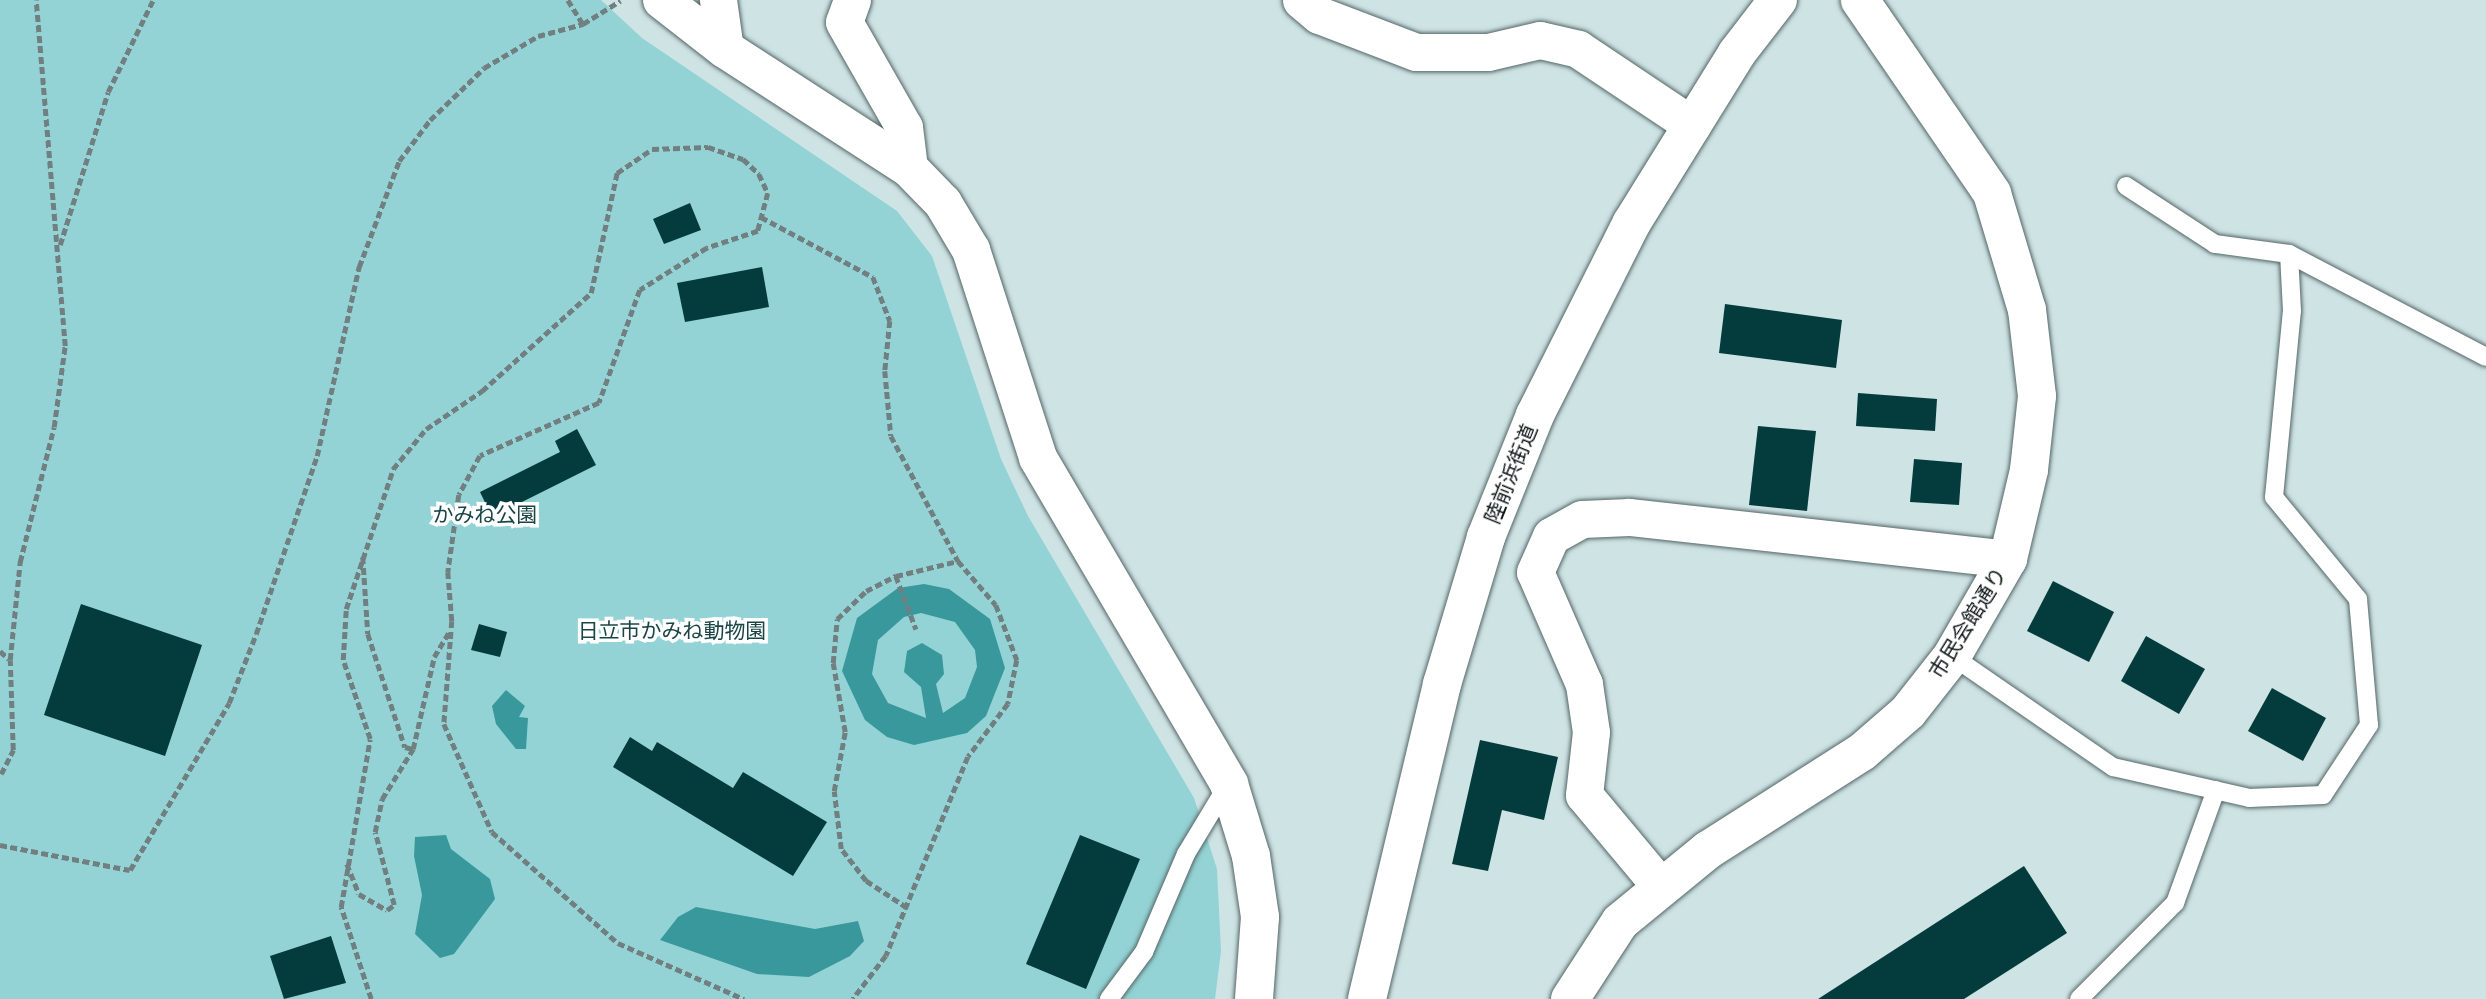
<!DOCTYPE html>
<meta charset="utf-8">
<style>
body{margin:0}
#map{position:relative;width:2486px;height:999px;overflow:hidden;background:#cee3e4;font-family:Helvetica,"Noto Sans JP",sans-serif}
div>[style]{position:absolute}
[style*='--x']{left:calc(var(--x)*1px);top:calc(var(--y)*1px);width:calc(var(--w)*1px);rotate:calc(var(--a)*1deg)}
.green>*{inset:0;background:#94d3d5}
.water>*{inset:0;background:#39989c}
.building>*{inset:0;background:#043b3d}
.path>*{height:4.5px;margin-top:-2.25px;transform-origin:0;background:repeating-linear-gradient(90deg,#717f80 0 7px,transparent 0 10.5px)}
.roads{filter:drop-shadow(0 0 2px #546667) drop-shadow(0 0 2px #546667)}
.lane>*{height:18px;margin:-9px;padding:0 9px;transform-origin:9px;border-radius:9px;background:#fff}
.street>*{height:37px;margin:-18.5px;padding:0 18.5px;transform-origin:18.5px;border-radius:18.5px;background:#fff}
.secondary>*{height:38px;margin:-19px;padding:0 19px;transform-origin:19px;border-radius:19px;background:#fff}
.highway>*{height:38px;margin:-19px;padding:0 19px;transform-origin:19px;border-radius:19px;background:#fff}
span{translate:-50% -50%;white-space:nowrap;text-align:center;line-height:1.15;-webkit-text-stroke:7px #fff;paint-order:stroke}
.street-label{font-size:21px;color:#101717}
.park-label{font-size:21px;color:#1a4547}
</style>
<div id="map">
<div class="green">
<i style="clip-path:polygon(0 0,601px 0,642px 38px,897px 211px,932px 256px,1001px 459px,1028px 516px,1194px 798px,1217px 869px,1221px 951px,1215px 999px,0 999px)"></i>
</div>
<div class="water">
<i style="clip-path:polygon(evenodd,924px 584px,949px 589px,990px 619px,1005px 668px,986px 716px,967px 733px,914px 745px,887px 737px,865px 720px,842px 671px,857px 618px,898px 588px,924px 584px,921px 613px,955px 622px,975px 650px,977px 667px,965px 698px,943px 713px,936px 684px,944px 674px,942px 655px,922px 643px,907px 651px,904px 672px,921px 687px,926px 718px,888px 703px,872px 674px,878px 640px,904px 617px,921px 613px)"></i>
<i style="clip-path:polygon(506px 690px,525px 706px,519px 717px,528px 718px,526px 749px,516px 749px,496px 724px,492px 706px)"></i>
<i style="clip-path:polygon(446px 835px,451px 849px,490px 879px,495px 899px,454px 954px,440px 958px,415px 934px,422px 895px,414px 856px,415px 837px)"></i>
<i style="clip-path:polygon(696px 907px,815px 929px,858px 921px,864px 941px,850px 956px,809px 977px,757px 974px,660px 940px,678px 917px)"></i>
</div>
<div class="building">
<i style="clip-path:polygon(690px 203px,701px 230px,664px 244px,653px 219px)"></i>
<i style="clip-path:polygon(762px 267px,769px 307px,685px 322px,677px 283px)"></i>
<i style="clip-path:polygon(1725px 304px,1842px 320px,1836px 368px,1719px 353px)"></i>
<i style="clip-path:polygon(1858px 393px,1937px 399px,1935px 431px,1856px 426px)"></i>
<i style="clip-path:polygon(1758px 426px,1816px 431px,1807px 511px,1749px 505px)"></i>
<i style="clip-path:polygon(577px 429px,596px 465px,492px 517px,480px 492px,560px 452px,555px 441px)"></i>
<i style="clip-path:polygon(1914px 459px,1962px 463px,1959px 505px,1910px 502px)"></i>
<i style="clip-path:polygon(2053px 581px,2114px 612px,2089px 662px,2027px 631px)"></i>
<i style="clip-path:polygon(81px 604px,202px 645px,165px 756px,44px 715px)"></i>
<i style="clip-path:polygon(479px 624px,507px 632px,500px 657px,471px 650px)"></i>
<i style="clip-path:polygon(2146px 636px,2205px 669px,2179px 714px,2121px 681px)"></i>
<i style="clip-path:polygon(2272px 688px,2326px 718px,2303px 761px,2248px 731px)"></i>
<i style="clip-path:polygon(630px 737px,652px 751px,657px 742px,733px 788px,743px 772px,827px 822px,793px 876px,613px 767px)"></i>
<i style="clip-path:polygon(1480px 740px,1558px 757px,1544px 820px,1502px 810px,1488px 871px,1452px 864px)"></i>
<i style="clip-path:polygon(1080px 835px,1140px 859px,1086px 989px,1026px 964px)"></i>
<i style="clip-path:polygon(2024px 866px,2067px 933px,1964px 999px,1818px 999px)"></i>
<i style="clip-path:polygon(331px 936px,346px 983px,284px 999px,270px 956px)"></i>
</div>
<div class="path">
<i style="--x:568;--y:0;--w:28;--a:58"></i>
<i style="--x:583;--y:24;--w:44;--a:-31.9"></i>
<i style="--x:761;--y:217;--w:127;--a:28.2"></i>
<i style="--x:873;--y:277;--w:47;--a:68.9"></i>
<i style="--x:890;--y:321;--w:50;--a:95.7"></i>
<i style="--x:885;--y:371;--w:65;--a:84.7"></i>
<i style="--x:891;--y:436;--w:142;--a:61.8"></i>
<i style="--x:958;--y:561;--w:58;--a:49.2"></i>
<i style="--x:996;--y:605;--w:59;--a:69.1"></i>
<i style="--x:1017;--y:660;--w:45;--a:101.6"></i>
<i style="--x:1008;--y:704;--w:66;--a:127"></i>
<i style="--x:968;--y:757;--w:215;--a:112.4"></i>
<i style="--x:886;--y:956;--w:54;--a:127.5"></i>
<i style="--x:60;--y:245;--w:160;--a:-72.6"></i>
<i style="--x:108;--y:92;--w:102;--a:-63.9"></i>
<i style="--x:363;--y:557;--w:77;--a:86.3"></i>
<i style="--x:368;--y:634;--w:119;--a:71.9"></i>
<i style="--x:405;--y:747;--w:8;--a:14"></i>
<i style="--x:413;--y:749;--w:94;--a:-77.1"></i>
<i style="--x:434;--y:657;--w:31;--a:-59"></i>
<i style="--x:896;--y:576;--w:57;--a:69.3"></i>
<i style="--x:0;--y:651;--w:12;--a:42"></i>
<i style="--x:1;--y:774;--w:27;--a:-63"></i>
<i style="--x:13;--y:750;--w:90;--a:-91.9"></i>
<i style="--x:10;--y:660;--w:99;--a:-84.2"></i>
<i style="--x:20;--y:562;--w:139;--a:-75.9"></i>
<i style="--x:54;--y:427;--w:82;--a:-82.3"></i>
<i style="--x:65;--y:346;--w:347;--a:-94.8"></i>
<i style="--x:0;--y:845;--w:132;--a:10.9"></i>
<i style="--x:130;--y:870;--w:194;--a:-59.3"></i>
<i style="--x:229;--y:703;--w:74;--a:-68.6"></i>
<i style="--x:256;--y:634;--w:188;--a:-71.1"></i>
<i style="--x:317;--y:456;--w:194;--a:-77.5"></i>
<i style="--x:359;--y:267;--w:113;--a:-69.3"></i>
<i style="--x:399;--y:161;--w:51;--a:-52.9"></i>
<i style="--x:430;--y:120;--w:75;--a:-43.9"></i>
<i style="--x:484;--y:68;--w:63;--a:-30.7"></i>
<i style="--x:538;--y:36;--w:47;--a:-14.9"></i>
<i style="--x:347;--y:864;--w:32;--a:68"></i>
<i style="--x:359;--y:894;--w:32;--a:30"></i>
<i style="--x:387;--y:910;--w:9;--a:-36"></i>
<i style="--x:394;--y:905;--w:75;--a:-104.6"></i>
<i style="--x:375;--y:832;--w:34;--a:-78"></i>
<i style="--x:382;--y:799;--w:59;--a:-58.2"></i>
<i style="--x:907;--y:908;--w:49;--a:-146.6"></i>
<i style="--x:866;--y:881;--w:41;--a:-128"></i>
<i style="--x:841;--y:849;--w:58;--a:-96.9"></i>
<i style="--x:834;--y:791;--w:60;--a:-79.4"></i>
<i style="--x:845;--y:732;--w:70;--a:-99.9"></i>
<i style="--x:833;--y:663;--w:44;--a:-84.8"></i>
<i style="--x:837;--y:619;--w:40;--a:-44"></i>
<i style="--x:866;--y:591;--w:34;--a:-27"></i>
<i style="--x:896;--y:576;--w:64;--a:-13.6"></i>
<i style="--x:371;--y:999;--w:97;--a:-108.1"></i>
<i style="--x:341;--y:907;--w:170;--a:-80.2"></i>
<i style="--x:370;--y:739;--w:83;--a:-108.9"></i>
<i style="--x:343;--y:660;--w:51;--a:-86.6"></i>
<i style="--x:346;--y:609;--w:148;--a:-71.4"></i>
<i style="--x:393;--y:469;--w:52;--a:-50.5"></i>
<i style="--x:426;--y:429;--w:68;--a:-34.2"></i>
<i style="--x:482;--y:391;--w:147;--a:-42"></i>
<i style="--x:591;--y:293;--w:123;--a:-77.8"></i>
<i style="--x:617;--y:173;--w:42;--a:-34.4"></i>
<i style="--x:652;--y:149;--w:56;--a:-2"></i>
<i style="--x:708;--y:147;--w:37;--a:19"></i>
<i style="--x:743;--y:159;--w:22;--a:43"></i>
<i style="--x:759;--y:174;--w:21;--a:65"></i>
<i style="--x:768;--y:193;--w:39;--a:105"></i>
<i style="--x:758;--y:231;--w:54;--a:161.6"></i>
<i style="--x:707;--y:248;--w:79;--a:147.9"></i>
<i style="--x:640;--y:290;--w:120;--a:109.9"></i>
<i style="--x:599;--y:403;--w:130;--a:156"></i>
<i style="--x:480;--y:456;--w:44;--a:118.3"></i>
<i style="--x:459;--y:495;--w:78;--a:98.1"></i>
<i style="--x:448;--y:572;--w:49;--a:85.3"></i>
<i style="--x:452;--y:621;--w:103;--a:94.4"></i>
<i style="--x:444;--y:724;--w:118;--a:66"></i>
<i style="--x:492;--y:832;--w:168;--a:41.4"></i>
<i style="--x:618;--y:943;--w:138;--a:24"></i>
</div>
<div class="roads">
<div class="lane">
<i style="--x:2289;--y:254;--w:222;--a:27.6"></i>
<i style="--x:1952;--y:656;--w:196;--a:34.6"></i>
<i style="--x:2113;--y:767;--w:139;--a:12.8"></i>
<i style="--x:2249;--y:798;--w:74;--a:-2.3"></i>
<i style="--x:2323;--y:795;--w:84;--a:-56.7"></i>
<i style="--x:2369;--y:725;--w:126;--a:-95"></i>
<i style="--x:2358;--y:599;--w:132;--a:-129.5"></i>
<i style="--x:2274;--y:497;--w:187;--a:-84.5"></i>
<i style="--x:2292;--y:311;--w:57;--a:-93"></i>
<i style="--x:2289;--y:254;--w:75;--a:-172.3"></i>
<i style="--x:2215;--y:244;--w:106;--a:-146.9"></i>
<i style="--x:1109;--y:999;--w:59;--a:-53.3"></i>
<i style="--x:1144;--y:952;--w:107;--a:-66.8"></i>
<i style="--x:1186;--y:854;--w:79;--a:-58.9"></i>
<i style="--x:2079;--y:999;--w:136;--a:-45"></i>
<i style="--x:2175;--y:903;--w:120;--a:-70.1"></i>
</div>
<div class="street">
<i style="--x:718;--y:0;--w:49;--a:81.9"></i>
<i style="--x:852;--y:0;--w:23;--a:110"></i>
<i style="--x:844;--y:22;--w:121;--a:60.3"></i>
<i style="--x:904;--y:127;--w:41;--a:83"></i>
<i style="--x:1301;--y:0;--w:23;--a:40"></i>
<i style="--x:1319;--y:15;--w:104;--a:20.9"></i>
<i style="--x:1416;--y:52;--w:72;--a:0"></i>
<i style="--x:1488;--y:52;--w:53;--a:-13"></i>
<i style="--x:1540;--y:40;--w:39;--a:13"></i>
<i style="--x:1578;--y:49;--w:137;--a:33.7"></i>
<i style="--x:1661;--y:887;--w:120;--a:-129.9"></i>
<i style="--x:1584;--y:795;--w:63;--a:-83.7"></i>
<i style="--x:1591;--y:732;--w:49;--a:-98.3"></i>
<i style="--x:1584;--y:684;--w:122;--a:-113.6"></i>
<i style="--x:1535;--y:572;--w:39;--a:-66"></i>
<i style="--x:1551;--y:536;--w:35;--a:-29"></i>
<i style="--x:1582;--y:519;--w:47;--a:-2.4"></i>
<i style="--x:1629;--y:517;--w:381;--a:6.3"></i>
</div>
<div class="secondary">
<i style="--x:662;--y:0;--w:80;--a:37.9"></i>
<i style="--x:725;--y:49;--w:219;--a:32.9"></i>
<i style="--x:909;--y:168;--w:49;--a:45.8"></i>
<i style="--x:943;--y:203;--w:55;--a:59.2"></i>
<i style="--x:971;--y:250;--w:219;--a:72.1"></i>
<i style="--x:1038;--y:458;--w:378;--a:59.6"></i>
<i style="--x:1229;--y:784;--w:75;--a:73"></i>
<i style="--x:1251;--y:856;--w:62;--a:81.6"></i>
<i style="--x:1260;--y:917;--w:82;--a:94.2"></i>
<i style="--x:1570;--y:999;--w:92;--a:-57"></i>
<i style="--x:1620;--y:922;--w:114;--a:-39.3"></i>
<i style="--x:1708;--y:850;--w:183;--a:-32.5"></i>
<i style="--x:1862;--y:752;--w:61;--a:-41"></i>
<i style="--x:1908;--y:712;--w:71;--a:-51.8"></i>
<i style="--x:1952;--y:656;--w:112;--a:-60"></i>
<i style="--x:2008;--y:559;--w:91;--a:-76.7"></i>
<i style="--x:2029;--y:470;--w:74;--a:-83.8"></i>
<i style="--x:2037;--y:396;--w:87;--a:-96.6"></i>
<i style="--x:2027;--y:310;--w:122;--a:-106.7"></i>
<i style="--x:1992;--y:193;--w:234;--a:-124.4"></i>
</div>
<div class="highway">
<i style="--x:1367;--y:999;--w:324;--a:-76.6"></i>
<i style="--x:1442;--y:684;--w:153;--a:-73.3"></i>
<i style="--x:1486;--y:537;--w:131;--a:-68.1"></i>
<i style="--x:1535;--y:415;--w:214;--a:-63.3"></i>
<i style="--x:1631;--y:224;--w:201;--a:-58.2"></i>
<i style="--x:1737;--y:53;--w:67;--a:-52.3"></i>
</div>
</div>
<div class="street-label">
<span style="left:1511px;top:474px;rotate:-68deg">陸前浜街道</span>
<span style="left:1968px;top:623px;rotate:-58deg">市民会館通り</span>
</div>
<div class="park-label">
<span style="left:485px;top:515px">かみね公園</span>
<span style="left:672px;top:631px">日立市かみね動物園</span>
</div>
</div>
